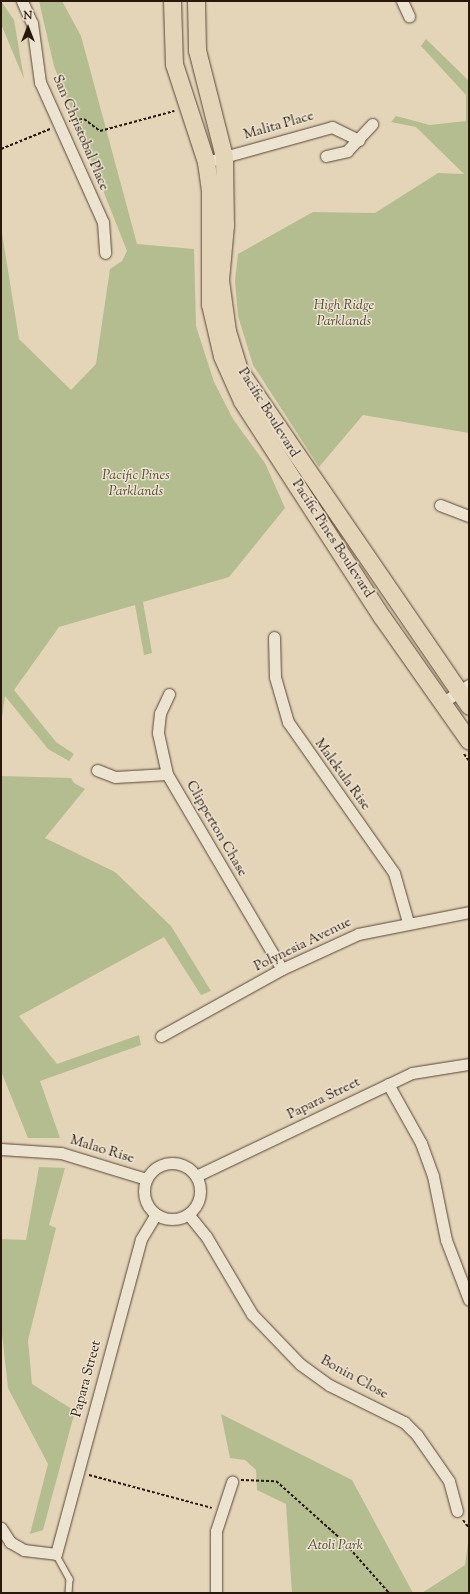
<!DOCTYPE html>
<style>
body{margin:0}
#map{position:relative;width:470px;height:1594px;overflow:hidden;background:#e4d4b8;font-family:"Sorts Mill Goudy",serif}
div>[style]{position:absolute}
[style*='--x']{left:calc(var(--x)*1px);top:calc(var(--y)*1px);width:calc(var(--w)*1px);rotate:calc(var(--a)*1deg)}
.green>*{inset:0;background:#b4bd8f}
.path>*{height:2px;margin-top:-1px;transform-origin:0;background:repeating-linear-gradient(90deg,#29170c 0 3px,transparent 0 5px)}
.roads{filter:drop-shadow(0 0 1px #584637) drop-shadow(0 0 1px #584637)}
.service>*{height:5.5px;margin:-2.75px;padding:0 2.75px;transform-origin:2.75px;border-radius:2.75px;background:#ede3d1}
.minor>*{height:11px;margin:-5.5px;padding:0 5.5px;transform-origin:5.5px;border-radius:5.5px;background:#ede3d1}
.minor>.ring{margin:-5.5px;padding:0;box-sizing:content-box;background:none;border:11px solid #ede3d1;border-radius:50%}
.primary>*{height:17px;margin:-8.5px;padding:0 8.5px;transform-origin:8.5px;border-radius:8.5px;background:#e4d4b8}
span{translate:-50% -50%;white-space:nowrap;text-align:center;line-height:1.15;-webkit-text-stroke:3px #ede3d1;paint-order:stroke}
.street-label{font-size:14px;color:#29170c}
.park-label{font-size:14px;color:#534933;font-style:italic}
.frame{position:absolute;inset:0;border:2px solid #29170c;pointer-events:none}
.north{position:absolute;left:8px;top:8px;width:40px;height:40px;-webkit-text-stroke:3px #ede3d1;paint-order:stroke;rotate:0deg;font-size:11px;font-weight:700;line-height:16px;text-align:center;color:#29170c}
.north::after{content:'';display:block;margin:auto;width:14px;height:18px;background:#29170c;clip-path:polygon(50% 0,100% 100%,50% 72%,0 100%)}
</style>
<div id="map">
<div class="green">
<i style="clip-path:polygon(1px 1px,14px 20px,24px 79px,1px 24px)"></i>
<i style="clip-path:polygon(39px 1px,62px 1px,81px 36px,137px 244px,194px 249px,196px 326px,214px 382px,233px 419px,265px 463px,285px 508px,229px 577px,143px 602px,152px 653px,144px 655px,135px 605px,59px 627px,14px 690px,56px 742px,74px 754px,69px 761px,48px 749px,5px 696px,1px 724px,1px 227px,19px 339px,71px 390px,96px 364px,110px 269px,122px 261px,127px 251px,54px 66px)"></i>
<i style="clip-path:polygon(426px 39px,469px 81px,469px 433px,363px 415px,319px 467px,253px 365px,238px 316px,235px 281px,238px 254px,313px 212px,375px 213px,438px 173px,464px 174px,416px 127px,391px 122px,396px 116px,430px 125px,466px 121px,466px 95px,421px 46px)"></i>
<i style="clip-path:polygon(1px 776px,71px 778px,74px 783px,85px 789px,45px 838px,115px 872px,171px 926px,211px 991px,201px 995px,164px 937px,19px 1016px,57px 1064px,139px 1035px,141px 1045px,40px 1081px,60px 1138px,28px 1138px,1px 1071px)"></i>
<i style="clip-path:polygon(39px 1167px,65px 1168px,49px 1225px,56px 1228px,28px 1340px,32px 1384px,75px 1411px,43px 1530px,30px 1534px,48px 1464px,8px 1388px,1px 1325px,1px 1239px,26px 1240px)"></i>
<i style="clip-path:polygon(221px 1414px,352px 1480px,413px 1593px,292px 1593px,286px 1504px,257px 1490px,256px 1470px,245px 1460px,230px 1458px)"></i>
<i style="clip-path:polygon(469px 1535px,469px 1593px,422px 1593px,465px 1565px)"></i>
</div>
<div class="path">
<i style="--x:69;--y:121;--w:15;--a:-8"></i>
<i style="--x:84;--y:119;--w:20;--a:37"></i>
<i style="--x:100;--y:131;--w:77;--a:-15.1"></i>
<i style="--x:1;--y:149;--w:53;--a:-22.2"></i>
<i style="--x:464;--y:754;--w:9;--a:54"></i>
<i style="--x:89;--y:1475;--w:127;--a:15"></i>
<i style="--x:241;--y:1480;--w:35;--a:2"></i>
<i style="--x:276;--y:1481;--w:90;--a:41.8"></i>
<i style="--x:343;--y:1541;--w:69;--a:48.5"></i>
<i style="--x:463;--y:1520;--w:10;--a:53"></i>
</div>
<div class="roads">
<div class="service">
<i style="--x:56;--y:1554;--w:29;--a:61"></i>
<i style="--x:70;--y:1579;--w:14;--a:94"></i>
</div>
<div class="minor">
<i style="--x:22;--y:1;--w:24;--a:66"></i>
<i style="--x:32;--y:23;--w:60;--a:82.3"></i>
<i style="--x:40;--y:82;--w:154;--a:65.8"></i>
<i style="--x:103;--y:222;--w:31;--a:86"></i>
<i style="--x:402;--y:1;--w:17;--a:65"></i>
<i style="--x:326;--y:156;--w:22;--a:-13"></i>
<i style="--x:347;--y:151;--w:37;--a:-47"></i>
<i style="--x:206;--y:162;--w:131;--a:-15.5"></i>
<i style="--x:332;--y:127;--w:30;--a:26"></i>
<i style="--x:440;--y:505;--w:31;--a:21"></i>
<i style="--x:274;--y:637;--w:40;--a:88.6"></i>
<i style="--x:275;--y:677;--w:47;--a:73.9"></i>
<i style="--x:288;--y:722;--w:184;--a:54.9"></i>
<i style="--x:394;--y:873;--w:51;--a:74.1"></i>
<i style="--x:169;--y:694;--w:21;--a:115"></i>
<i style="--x:160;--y:713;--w:20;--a:96"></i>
<i style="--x:158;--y:733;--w:42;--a:77.6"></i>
<i style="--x:167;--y:774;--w:226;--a:59.5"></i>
<i style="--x:442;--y:703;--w:32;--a:-34"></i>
<i style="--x:97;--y:770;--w:19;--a:21"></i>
<i style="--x:115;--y:777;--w:52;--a:-3.3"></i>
<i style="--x:161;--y:1036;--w:138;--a:-29"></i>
<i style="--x:282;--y:969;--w:84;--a:-24.7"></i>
<i style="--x:358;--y:934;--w:113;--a:-11.2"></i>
<i style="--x:388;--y:1084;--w:68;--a:60.8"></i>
<i style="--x:421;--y:1143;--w:35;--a:70"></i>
<i style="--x:433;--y:1176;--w:65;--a:78.5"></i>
<i style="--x:446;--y:1240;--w:64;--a:69"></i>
<i style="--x:1;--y:1149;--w:60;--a:3.8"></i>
<i style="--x:61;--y:1153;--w:89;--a:17"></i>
<i class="ring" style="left:144px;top:1163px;width:45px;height:45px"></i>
<i style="--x:196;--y:1176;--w:239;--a:-25.5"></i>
<i style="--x:412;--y:1073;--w:58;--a:-9"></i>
<i style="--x:188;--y:1214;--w:28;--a:51"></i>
<i style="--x:206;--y:1236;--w:91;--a:59.5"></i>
<i style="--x:252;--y:1314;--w:69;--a:46.2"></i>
<i style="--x:300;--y:1364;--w:36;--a:36"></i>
<i style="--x:329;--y:1385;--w:84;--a:26.3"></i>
<i style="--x:404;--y:1422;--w:18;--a:45"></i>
<i style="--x:417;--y:1435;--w:56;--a:55.2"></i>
<i style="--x:449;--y:1481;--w:31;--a:75"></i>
<i style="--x:1;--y:1528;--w:17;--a:57"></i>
<i style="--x:10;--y:1542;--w:16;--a:30"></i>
<i style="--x:24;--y:1550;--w:32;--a:7"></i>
<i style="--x:56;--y:1554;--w:326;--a:-74.9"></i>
<i style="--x:141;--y:1239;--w:29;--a:-59"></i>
<i style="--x:216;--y:1593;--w:62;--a:-90"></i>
<i style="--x:216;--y:1531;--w:52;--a:-71.9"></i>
</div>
<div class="primary">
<i style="--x:172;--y:1;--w:63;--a:88.2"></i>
<i style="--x:174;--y:64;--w:103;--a:71.9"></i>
<i style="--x:206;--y:162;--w:27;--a:82"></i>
<i style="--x:210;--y:189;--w:115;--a:90"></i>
<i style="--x:210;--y:304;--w:53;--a:77"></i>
<i style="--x:222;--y:356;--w:49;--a:66"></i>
<i style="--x:242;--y:401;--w:257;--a:57.1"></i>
<i style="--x:382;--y:617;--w:151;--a:54.9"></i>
<i style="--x:196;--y:1;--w:49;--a:88.8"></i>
<i style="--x:197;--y:50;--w:110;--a:75.8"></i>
<i style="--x:224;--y:157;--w:68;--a:89.2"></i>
<i style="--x:225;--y:225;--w:55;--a:95.2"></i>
<i style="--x:220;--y:280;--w:51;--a:82.2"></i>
<i style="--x:227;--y:331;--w:41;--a:72.9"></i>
<i style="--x:239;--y:370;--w:407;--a:55.6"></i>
</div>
</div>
<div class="street-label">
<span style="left:279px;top:126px;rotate:-16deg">Malita Place</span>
<span style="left:80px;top:133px;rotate:67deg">San Christobal Place</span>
<span style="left:268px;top:413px;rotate:58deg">Pacific Boulevard</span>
<span style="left:332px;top:539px;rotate:57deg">Pacific Pines Boulevard</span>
<span style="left:342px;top:775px;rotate:54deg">Malekula Rise</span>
<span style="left:216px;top:829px;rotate:60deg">Clipperton Chase</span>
<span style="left:303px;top:945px;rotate:-26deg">Polynesia Avenue</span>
<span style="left:324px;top:1099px;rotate:-26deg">Papara Street</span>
<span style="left:102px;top:1150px;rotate:17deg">Malao Rise</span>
<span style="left:354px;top:1378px;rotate:29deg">Bonin Close</span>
<span style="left:87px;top:1379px;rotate:-75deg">Papara Street</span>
</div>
<div class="park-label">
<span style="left:344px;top:314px">High Ridge<br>Parklands</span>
<span style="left:136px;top:484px">Pacific Pines<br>Parklands</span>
<span style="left:335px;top:1546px">Atoli Park</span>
</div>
<div class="frame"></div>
<div class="north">N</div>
</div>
